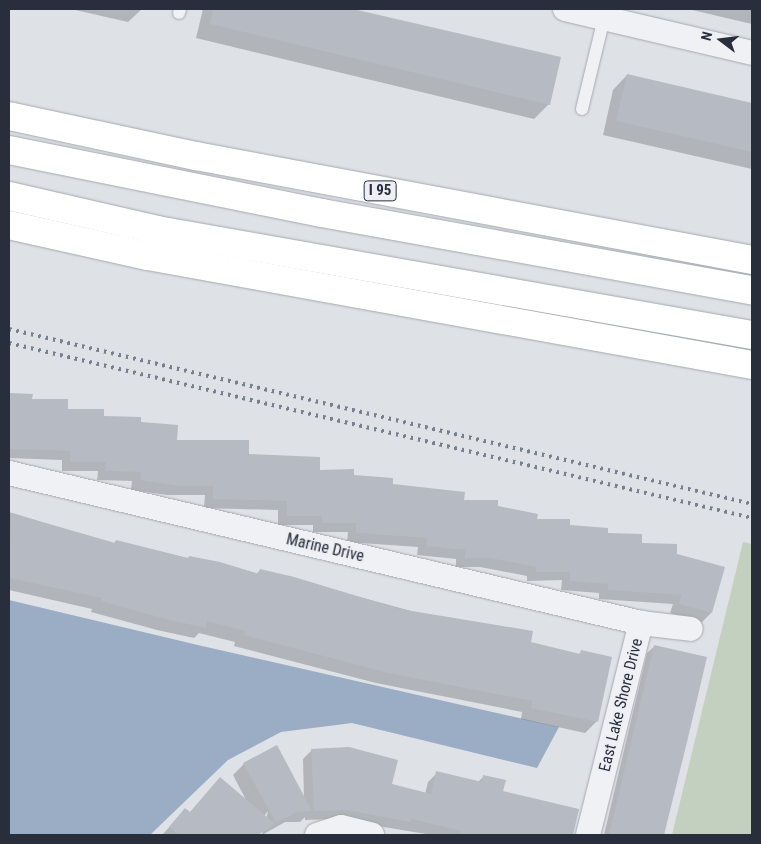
<!DOCTYPE html>
<style>
body{margin:0}
#map{position:relative;width:761px;height:844px;overflow:hidden;background:#dee1e6;font-family:"Roboto Condensed",sans-serif}
div>[style]{position:absolute}
[style*='--x']{left:calc(var(--x)*1px);top:calc(var(--y)*1px);width:calc(var(--w)*1px);rotate:calc(var(--a)*1deg)}
.green>*{inset:0;background:#c3cfbf}
.water>*{inset:0;background:#9badc4}
.shadow>*{inset:0;background:#0003}
.building>*{inset:0;background:#b5bac3}
.roads{filter:drop-shadow(0 0 1px #a4a8b0) drop-shadow(0 0 1px #a4a8b0)}
.service>*{height:12px;margin:-6px;padding:0 6px;transform-origin:6px;border-radius:6px;background:#f0f1f5}
.minor>*{height:24px;margin:-12px;padding:0 12px;transform-origin:12px;border-radius:12px;background:#f0f1f5}
.motorway>*{height:28px;margin:-14px;padding:0 14px;transform-origin:14px;border-radius:14px;background:#fff}
.rail>*{height:4px;margin-top:-2px;transform-origin:0;background:repeating-linear-gradient(90deg,#78808f 0 2.5px,transparent 0 7.5px)}
span{translate:-50% -50%;white-space:nowrap;text-align:center;line-height:1.15;-webkit-text-stroke:4px #edeff4;paint-order:stroke}
.shield-label span{padding:1px 4px;background:#edeff4;border:1px solid;border-radius:4px;-webkit-text-stroke-width:0}
.shield-label{font-size:15px;color:#282e3c;font-weight:700}
.street-label{font-size:16px;color:#282e3c}
.frame{position:absolute;inset:0;border:10px solid #282e3c;pointer-events:none}
.north{position:absolute;left:696px;top:15px;width:50px;height:50px;-webkit-text-stroke:4px #edeff4;paint-order:stroke;rotate:285deg;font-size:14px;font-weight:700;line-height:20px;text-align:center;color:#282e3c}
.north::after{content:'';display:block;margin:auto;width:18px;height:22px;background:#282e3c;clip-path:polygon(50% 0,100% 100%,50% 72%,0 100%)}
</style>
<div id="map">
<div class="green">
<i style="clip-path:polygon(743px 542px,752px 544px,752px 835px,672px 835px)"></i>
</div>
<div class="water">
<i style="clip-path:polygon(9px 600px,202px 646px,559px 727px,537px 768px,352px 723px,281px 732px,228px 760px,150px 835px,9px 835px)"></i>
</div>
<div class="shadow">
<i style="clip-path:polygon(71px 9px,142px 9px,128px 22px)"></i>
<i style="clip-path:polygon(203px 9px,349px 9px,560px 58px,549px 104px,534px 119px,196px 38px)"></i>
<i style="clip-path:polygon(688px 9px,752px 9px,752px 24px)"></i>
<i style="clip-path:polygon(627px 75px,752px 104px,752px 169px,603px 135px,613px 90px)"></i>
<i style="clip-path:polygon(9px 394px,31px 395px,31px 400px,67px 410px,139px 423px,175px 442px,497px 507px,535px 521px,607px 534px,676px 555px,711px 613px,702px 622px,670px 613px,673px 604px,599px 599px,599px 593px,561px 590px,562px 580px,527px 581px,527px 576px,480px 567px,456px 567px,456px 559px,417px 555px,418px 547px,347px 542px,348px 532px,313px 532px,313px 525px,278px 525px,278px 510px,204px 508px,205px 495px,168px 495px,131px 490px,132px 481px,97px 480px,98px 471px,62px 471px,62px 460px,9px 458px)"></i>
<i style="clip-path:polygon(9px 512px,113px 544px,116px 541px,256px 575px,260px 570px,529px 643px,578px 655px,581px 652px,596px 722px,585px 733px,521px 719px,522px 712px,376px 683px,234px 646px,235px 642px,199px 633px,194px 638px,157px 630px,91px 612px,92px 609px,9px 590px)"></i>
<i style="clip-path:polygon(655px 646px,705px 658px,663px 835px,604px 835px,647px 653px)"></i>
<i style="clip-path:polygon(312px 750px,391px 785px,425px 794px,428px 782px,437px 773px,478px 782px,484px 776px,502px 792px,578px 810px,572px 835px,432px 835px,336px 819px,305px 820px,305px 817px,300px 822px,285px 822px,262px 835px,268px 811px,248px 835px,162px 835px,175px 821px,189px 813px,247px 802px,233px 775px,244px 764px,304px 799px,303px 759px)"></i>
</div>
<div class="building">
<i style="clip-path:polygon(213px 9px,353px 9px,561px 57px,550px 105px,210px 24px)"></i>
<i style="clip-path:polygon(627px 74px,752px 103px,752px 152px,616px 121px)"></i>
<i style="clip-path:polygon(9px 393px,33px 394px,32px 399px,68px 399px,68px 409px,104px 409px,104px 416px,141px 417px,141px 422px,178px 425px,177px 440px,249px 440px,249px 454px,320px 457px,320px 470px,354px 469px,354px 475px,393px 478px,393px 484px,465px 492px,464px 500px,498px 500px,498px 506px,538px 514px,537px 519px,570px 519px,570px 525px,608px 528px,608px 533px,642px 534px,642px 543px,677px 544px,677px 554px,725px 567px,712px 613px,679px 604px,681px 595px,608px 590px,608px 584px,570px 581px,570px 572px,536px 572px,536px 567px,490px 558px,465px 558px,465px 550px,426px 546px,427px 538px,356px 533px,356px 523px,322px 523px,322px 516px,287px 516px,287px 501px,213px 499px,213px 486px,178px 486px,140px 480px,141px 472px,106px 471px,106px 462px,70px 462px,70px 451px,9px 449px)"></i>
<i style="clip-path:polygon(11px 513px,115px 543px,116px 540px,188px 558px,189px 556px,220px 562px,259px 574px,260px 569px,294px 577px,400px 609px,533px 631px,531px 642px,580px 654px,581px 650px,612px 657px,598px 722px,531px 708px,532px 701px,388px 673px,244px 635px,245px 631px,207px 621px,206px 628px,169px 620px,101px 601px,102px 598px,9px 578px)"></i>
<i style="clip-path:polygon(654px 645px,707px 657px,687px 742px,664px 835px,609px 835px)"></i>
<i style="clip-path:polygon(277px 745px,312px 811px,297px 812px,276px 823px,243px 763px)"></i>
<i style="clip-path:polygon(349px 747px,398px 760px,392px 784px,431px 794px,436px 771px,482px 782px,483px 775px,506px 780px,503px 791px,579px 809px,573px 835px,460px 835px,461px 831px,412px 819px,411px 822px,346px 810px,314px 811px,311px 749px)"></i>
<i style="clip-path:polygon(220px 777px,275px 824px,258px 835px,179px 835px,169px 827px,185px 808px,190px 812px)"></i>
</div>
<div class="roads">
<div class="service">
<i style="--x:179;--y:13;--w:4;--a:-76"></i>
<i style="--x:582;--y:109;--w:94;--a:-76.4"></i>
</div>
<div class="minor">
<i style="--x:565;--y:9;--w:192;--a:13.2"></i>
<i style="--x:9;--y:473;--w:650;--a:13.35"></i>
<i style="--x:317;--y:835;--w:25;--a:-18"></i>
<i style="--x:341;--y:827;--w:32;--a:14"></i>
<i style="--x:588;--y:835;--w:219;--a:-76"></i>
<i style="--x:641;--y:623;--w:50;--a:6.8"></i>
</div>
<div class="motorway">
<i style="--x:9;--y:116;--w:191;--a:12.1"></i>
<i style="--x:196;--y:156;--w:566;--a:10.59"></i>
<i style="--x:9;--y:150;--w:319;--a:11.4"></i>
<i style="--x:322;--y:213;--w:437;--a:10.2"></i>
<i style="--x:9;--y:196;--w:152;--a:12.9"></i>
<i style="--x:157;--y:230;--w:604;--a:10.01"></i>
<i style="--x:9;--y:225;--w:142;--a:12.6"></i>
<i style="--x:148;--y:256;--w:614;--a:10.23"></i>
</div>
</div>
<div class="rail">
<i style="--x:9;--y:329;--w:763;--a:13.25"></i>
<i style="--x:9;--y:343;--w:763;--a:13.25"></i>
</div>
<div class="shield-label">
<span style="left:380px;top:191px">I 95</span>
</div>
<div class="street-label">
<span style="left:325px;top:548px;rotate:13deg">Marine Drive</span>
<span style="left:621px;top:705px;rotate:-76deg">East Lake Shore Drive</span>
</div>
<div class="frame"></div>
<div class="north">N</div>
</div>
